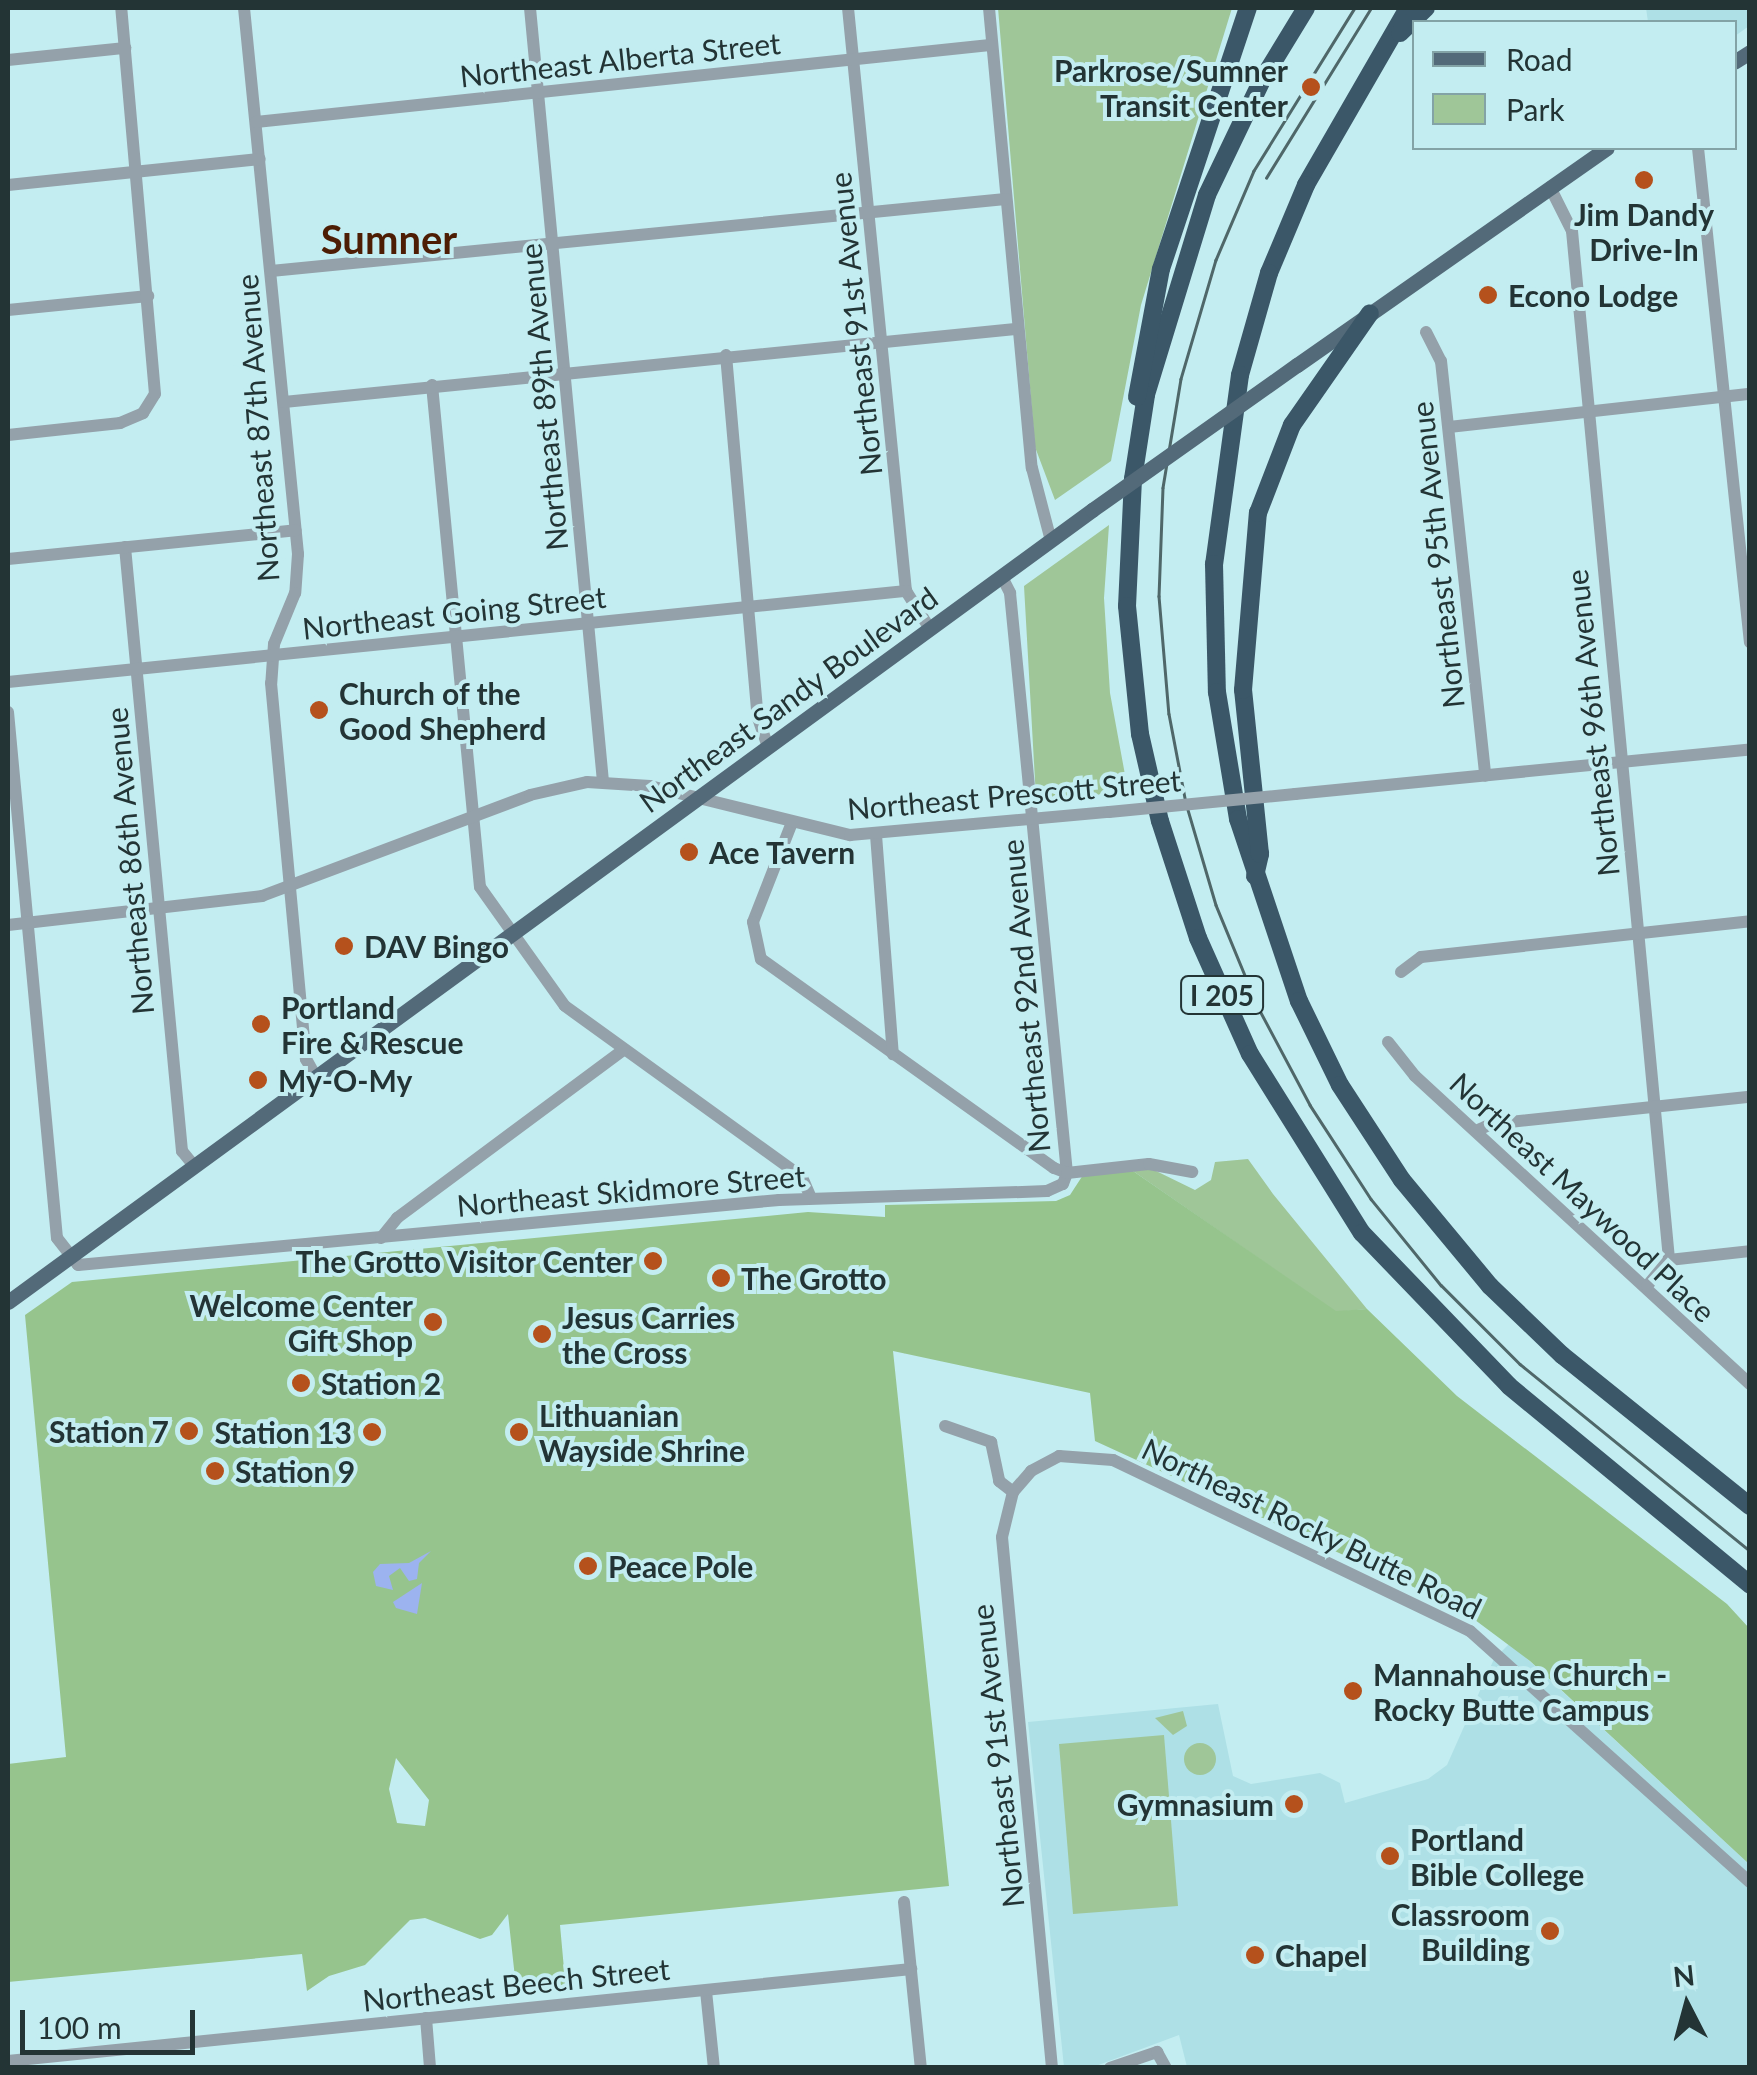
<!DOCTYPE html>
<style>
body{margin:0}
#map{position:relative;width:1757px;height:2075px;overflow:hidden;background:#c3edf1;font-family:Lato,sans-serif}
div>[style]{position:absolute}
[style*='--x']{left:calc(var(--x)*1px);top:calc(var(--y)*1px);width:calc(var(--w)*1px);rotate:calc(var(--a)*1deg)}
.built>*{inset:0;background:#aee0e6}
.green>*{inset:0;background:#9fc698}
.round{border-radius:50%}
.forest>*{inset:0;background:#96c48d}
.water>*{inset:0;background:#9cb3ef}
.minor>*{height:12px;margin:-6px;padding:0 6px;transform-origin:6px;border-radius:6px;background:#94a1aa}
.major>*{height:15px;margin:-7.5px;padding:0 7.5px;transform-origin:7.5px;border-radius:7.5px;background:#536a79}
.highway>*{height:18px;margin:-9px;padding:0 9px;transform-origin:9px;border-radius:9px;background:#3b5768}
.tram>*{height:2.5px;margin:-1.25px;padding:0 1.25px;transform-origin:1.25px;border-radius:1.25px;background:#4f6769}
.minor-bridge>*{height:12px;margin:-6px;padding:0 6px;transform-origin:6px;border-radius:6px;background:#94a1aa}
.major-bridge>*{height:15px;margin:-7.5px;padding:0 7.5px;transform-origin:7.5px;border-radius:7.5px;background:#536a79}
.dots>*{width:28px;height:28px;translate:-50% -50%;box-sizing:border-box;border:5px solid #c3edf1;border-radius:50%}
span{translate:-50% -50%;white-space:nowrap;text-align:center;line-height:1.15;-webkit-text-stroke:8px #c3edf1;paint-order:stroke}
.shield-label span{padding:2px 8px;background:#c3edf1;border:2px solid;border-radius:8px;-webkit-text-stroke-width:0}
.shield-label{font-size:28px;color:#233435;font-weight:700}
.street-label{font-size:30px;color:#233435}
.poi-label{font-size:30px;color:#233435;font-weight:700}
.right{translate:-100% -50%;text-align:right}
.left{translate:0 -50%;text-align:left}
.district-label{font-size:40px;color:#4d1d04;font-weight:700}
.frame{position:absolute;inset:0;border:10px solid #233435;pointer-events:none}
.legend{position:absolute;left:1412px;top:20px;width:325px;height:130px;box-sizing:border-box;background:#c3edf1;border:2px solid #83a3a6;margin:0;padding:12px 18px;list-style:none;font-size:30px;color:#233435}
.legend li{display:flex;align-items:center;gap:20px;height:50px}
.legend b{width:50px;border:2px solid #83a3a6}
.north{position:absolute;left:1637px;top:1955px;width:100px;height:100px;-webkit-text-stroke:8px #c3edf1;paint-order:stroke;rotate:354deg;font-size:28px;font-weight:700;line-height:40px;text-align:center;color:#233435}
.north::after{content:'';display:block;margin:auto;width:35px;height:45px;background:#233435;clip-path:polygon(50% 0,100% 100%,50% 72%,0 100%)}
.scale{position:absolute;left:20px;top:2010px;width:175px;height:45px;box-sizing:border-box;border:5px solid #233435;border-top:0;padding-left:12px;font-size:30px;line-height:35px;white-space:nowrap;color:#233435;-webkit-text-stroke:8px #c3edf1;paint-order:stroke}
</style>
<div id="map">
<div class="built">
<i style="clip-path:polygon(1646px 8px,1749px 8px,1749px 26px,1735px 36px,1734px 22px,1648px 22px)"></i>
<i style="clip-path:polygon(1510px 1643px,1749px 1864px,1749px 2067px,1187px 2067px,1179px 2035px,1093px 2067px,1064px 2067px,1028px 1722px,1218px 1704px,1233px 1776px,1251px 1784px,1320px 1773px,1340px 1783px,1345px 1803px,1428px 1779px,1447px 1765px,1494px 1659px)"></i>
</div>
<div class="green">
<i style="clip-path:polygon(998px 8px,1232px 8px,1141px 305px,1111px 461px,1055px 500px,1035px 447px)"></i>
<i style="clip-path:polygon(1109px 525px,1104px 598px,1110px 693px,1128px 791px,1046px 801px,1036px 798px,1024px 586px)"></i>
<i style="clip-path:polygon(1248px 1159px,1273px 1194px,1367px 1309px,1336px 1312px,1133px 1171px,1152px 1169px,1195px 1190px,1211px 1180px,1215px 1162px)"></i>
<i style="clip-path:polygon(1183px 1711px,1187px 1726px,1173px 1735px,1155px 1718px)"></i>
<i style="clip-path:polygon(1164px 1735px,1178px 1906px,1073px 1914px,1059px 1744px)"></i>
<i class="round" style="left:1184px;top:1743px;width:32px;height:32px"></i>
</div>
<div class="forest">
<i style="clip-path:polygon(evenodd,1133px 1171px,1336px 1311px,1367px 1309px,1457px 1396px,1727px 1604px,1749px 1628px,1749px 1864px,1530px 1661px,1459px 1608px,1095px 1441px,1090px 1393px,893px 1351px,949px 1886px,560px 1925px,566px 1991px,517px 1996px,508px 1914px,492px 1935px,480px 1939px,425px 1918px,410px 1920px,365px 1965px,329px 1976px,307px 1991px,302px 1954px,8px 1982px,8px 1764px,66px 1757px,25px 1315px,72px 1282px,808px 1212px,885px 1217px,885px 1205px,1056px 1201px,1070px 1195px,1083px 1175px,1133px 1171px,396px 1758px,429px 1800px,425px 1826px,397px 1823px,389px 1789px,396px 1758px)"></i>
</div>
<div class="water">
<i style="clip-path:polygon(431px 1551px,419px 1563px,417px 1579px,409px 1581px,400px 1568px,389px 1576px,393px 1590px,376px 1586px,373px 1572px,380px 1564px,409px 1563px)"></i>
<i style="clip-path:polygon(422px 1583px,417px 1614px,396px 1608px,393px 1602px)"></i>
</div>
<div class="minor">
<i style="--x:244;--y:8;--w:549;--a:84.35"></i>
<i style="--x:298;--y:554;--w:39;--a:94"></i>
<i style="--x:295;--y:593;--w:55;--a:112.4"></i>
<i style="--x:274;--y:644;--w:39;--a:94"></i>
<i style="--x:271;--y:683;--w:378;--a:84.7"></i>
<i style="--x:306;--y:1059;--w:21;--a:61"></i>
<i style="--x:530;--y:8;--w:776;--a:84.61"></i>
<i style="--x:848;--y:8;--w:586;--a:84.32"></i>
<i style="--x:906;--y:591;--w:45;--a:57.7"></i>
<i style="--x:989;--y:8;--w:462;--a:84.7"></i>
<i style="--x:1032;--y:468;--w:75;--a:75.4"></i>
<i style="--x:8;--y:60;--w:118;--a:-5.9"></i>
<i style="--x:256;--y:122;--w:738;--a:-5.99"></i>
<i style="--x:1698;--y:148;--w:497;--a:84"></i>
<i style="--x:8;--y:185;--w:253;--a:-5.9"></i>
<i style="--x:1550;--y:187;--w:49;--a:63.4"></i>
<i style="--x:1572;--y:231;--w:1034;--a:84.61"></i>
<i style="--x:271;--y:271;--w:738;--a:-5.6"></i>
<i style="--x:8;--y:310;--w:141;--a:-5.7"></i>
<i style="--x:1426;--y:332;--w:33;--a:63"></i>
<i style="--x:1441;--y:361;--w:417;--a:83.9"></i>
<i style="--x:726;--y:355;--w:364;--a:85"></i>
<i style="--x:758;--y:718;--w:31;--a:71"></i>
<i style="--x:432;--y:385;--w:504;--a:84.54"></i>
<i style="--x:480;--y:887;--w:146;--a:54.5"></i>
<i style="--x:565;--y:1006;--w:292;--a:35.8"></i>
<i style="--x:802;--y:1177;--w:23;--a:67"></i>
<i style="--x:284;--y:402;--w:735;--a:-5.7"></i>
<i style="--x:1449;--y:427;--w:303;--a:-6.3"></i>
<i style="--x:8;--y:435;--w:113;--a:-6.1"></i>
<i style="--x:120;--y:423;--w:25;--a:-23"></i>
<i style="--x:143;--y:413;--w:22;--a:-58"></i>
<i style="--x:155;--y:394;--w:387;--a:-95"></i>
<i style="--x:125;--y:547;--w:607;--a:84.61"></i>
<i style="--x:182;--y:1151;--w:19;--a:51"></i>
<i style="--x:8;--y:559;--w:289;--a:-5.7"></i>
<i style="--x:1002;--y:577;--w:18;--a:63"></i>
<i style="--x:1010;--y:593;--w:583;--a:84.39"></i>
<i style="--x:8;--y:682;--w:903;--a:-5.79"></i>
<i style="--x:8;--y:712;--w:528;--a:84.68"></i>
<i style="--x:57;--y:1238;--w:34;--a:52"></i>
<i style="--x:78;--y:1265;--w:704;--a:-5.3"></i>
<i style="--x:779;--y:1200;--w:268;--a:-1.9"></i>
<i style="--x:1047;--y:1191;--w:17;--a:-24"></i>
<i style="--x:1063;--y:1184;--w:12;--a:-70"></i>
<i style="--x:1295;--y:794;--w:457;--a:-5.6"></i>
<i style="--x:791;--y:825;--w:104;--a:111.4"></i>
<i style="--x:753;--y:922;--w:38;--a:78"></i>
<i style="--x:761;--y:959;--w:360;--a:35.5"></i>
<i style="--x:1054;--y:1168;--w:14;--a:21"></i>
<i style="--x:1067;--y:1173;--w:82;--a:-6.3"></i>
<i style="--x:1149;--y:1164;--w:44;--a:10.5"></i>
<i style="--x:876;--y:835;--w:220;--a:85.6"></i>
<i style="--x:8;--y:925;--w:256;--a:-6.5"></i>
<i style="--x:262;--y:896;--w:286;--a:-20.6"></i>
<i style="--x:530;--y:795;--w:58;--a:-12.8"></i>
<i style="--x:587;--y:782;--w:63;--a:3.6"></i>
<i style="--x:650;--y:786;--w:206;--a:13.8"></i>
<i style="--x:850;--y:835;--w:260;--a:-5.1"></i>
<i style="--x:1401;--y:972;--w:25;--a:-37"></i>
<i style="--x:1421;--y:957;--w:331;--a:-6.2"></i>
<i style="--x:1388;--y:1042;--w:43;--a:51.5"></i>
<i style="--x:1415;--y:1076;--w:455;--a:42.6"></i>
<i style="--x:1476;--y:1131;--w:17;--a:-25"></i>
<i style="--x:1491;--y:1124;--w:260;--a:-6"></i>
<i style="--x:381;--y:1238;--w:26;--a:-51"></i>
<i style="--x:397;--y:1218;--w:282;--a:-36.6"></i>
<i style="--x:1647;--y:1286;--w:34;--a:-50"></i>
<i style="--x:1669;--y:1260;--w:81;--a:-6.3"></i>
<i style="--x:945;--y:1426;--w:49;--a:19.2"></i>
<i style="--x:991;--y:1442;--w:40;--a:78"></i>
<i style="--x:999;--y:1481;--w:18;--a:38"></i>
<i style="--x:904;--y:1902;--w:167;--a:84.2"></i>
<i style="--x:706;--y:1991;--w:77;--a:84.1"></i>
<i style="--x:426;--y:2018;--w:50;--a:85.4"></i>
<i style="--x:8;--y:2061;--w:908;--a:-5.82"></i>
<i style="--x:1052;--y:2068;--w:533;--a:-95.38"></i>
<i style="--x:1002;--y:1537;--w:46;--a:-76.3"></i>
<i style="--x:1013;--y:1492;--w:28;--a:-49"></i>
<i style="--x:1031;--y:1471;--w:32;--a:-28"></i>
<i style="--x:1059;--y:1456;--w:54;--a:4.2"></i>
<i style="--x:1113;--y:1460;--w:396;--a:25.6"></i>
<i style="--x:1470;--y:1631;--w:376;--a:41.9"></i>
<i style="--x:1110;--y:2068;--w:50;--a:-18.8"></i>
<i style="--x:1157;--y:2052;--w:18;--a:61"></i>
</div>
<div class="major">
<i style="--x:1734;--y:62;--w:19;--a:-32"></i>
<i style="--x:1297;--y:365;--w:378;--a:-35"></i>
<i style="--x:8;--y:1302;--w:1343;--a:-36.15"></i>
</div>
<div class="highway">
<i style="--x:1306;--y:8;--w:84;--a:121.4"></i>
<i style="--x:1262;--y:80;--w:127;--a:115.6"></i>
<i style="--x:1207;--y:195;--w:209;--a:107"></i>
<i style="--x:1146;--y:395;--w:85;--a:98.8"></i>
<i style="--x:1133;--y:479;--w:127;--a:92.7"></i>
<i style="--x:1127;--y:606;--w:129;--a:84.2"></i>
<i style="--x:1140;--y:734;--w:89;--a:77.1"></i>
<i style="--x:1160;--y:821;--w:123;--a:72"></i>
<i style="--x:1198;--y:938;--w:127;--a:65.9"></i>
<i style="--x:1250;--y:1054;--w:211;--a:58"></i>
<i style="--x:1362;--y:1233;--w:212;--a:46.1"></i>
<i style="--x:1509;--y:1386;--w:313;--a:39.5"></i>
<i style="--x:1408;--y:8;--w:204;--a:120"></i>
<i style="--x:1306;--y:185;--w:95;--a:112.8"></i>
<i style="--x:1269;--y:273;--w:106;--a:105.9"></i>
<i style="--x:1240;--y:375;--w:191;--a:97.8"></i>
<i style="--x:1214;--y:564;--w:128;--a:88.7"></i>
<i style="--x:1217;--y:692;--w:129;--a:80.6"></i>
<i style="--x:1238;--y:819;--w:192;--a:71.5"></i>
<i style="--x:1299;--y:1001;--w:93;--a:64"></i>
<i style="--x:1340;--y:1085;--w:113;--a:56.9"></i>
<i style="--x:1402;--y:1180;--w:138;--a:50.3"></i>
<i style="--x:1490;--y:1286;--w:100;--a:43.8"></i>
<i style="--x:1562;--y:1355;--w:241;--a:38.8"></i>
<i style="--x:1400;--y:33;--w:36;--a:-44"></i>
<i style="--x:1137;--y:397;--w:130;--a:-79.4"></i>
<i style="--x:1161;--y:269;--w:275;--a:-71.6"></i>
<i style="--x:1255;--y:876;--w:23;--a:-77"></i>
<i style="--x:1260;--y:854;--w:165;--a:-95.9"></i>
<i style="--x:1243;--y:690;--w:178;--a:-85.2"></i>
<i style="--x:1258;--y:513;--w:94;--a:-68.9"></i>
<i style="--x:1292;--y:425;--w:136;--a:-55.1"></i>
</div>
<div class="tram">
<i style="--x:1355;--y:8;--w:192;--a:121.8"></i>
<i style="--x:1254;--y:171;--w:97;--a:113.1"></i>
<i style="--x:1216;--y:260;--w:124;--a:106.4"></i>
<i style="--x:1181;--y:379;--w:110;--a:99.4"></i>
<i style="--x:1163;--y:488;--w:108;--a:92.1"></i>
<i style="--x:1159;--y:596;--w:118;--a:85.2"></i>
<i style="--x:1169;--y:714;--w:91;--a:79.2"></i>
<i style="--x:1186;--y:803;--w:106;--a:73.6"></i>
<i style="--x:1216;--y:905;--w:110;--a:67.6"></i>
<i style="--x:1258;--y:1007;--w:111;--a:62"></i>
<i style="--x:1310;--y:1105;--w:112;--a:57"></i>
<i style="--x:1371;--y:1199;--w:111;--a:50.9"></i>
<i style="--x:1441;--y:1285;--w:112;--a:45"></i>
<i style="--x:1520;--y:1364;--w:296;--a:39.1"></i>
<i style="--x:1266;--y:178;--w:200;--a:-58.3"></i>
</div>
<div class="minor-bridge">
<i style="--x:1109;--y:812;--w:187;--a:-5.5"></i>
</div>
<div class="major-bridge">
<i style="--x:1092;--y:510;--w:251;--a:-35.3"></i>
</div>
<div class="dots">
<i style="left:1311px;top:87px;background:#b5511c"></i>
<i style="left:1644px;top:180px;background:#b5511c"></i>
<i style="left:1488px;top:295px;background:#b5511c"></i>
<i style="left:319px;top:710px;background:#b5511c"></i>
<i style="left:689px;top:852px;background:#b5511c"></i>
<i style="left:344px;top:946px;background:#b5511c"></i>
<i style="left:261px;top:1024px;background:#b5511c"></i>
<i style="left:258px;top:1080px;background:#b5511c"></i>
<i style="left:653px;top:1261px;background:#b5511c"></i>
<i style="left:721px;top:1278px;background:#b5511c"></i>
<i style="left:433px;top:1322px;background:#b5511c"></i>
<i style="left:542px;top:1334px;background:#b5511c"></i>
<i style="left:301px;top:1383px;background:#b5511c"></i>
<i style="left:189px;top:1431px;background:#b5511c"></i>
<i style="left:372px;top:1432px;background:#b5511c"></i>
<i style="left:519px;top:1432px;background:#b5511c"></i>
<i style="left:215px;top:1471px;background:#b5511c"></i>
<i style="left:588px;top:1566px;background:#b5511c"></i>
<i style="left:1353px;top:1691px;background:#b5511c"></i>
<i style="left:1294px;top:1804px;background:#b5511c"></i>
<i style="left:1390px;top:1856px;background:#b5511c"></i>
<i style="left:1550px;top:1931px;background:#b5511c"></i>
<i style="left:1255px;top:1955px;background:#b5511c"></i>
</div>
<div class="shield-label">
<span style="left:1222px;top:995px">I 205</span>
</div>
<div class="street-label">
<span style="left:620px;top:59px;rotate:-6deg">Northeast Alberta Street</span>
<span style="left:855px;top:324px;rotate:-96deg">Northeast 91st Avenue</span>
<span style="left:543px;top:397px;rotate:-95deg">Northeast 89th Avenue</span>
<span style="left:257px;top:428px;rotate:-94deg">Northeast 87th Avenue</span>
<span style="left:1437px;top:555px;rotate:-96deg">Northeast 95th Avenue</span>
<span style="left:454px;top:612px;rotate:-6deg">Northeast Going Street</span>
<span style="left:788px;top:699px;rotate:-36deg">Northeast Sandy Boulevard</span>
<span style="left:1592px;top:723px;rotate:-96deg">Northeast 96th Avenue</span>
<span style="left:1014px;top:794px;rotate:-5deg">Northeast Prescott Street</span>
<span style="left:129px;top:861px;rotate:-95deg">Northeast 86th Avenue</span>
<span style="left:1025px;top:996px;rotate:-95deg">Northeast 92nd Avenue</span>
<span style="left:631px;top:1190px;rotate:-5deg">Northeast Skidmore Street</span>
<span style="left:1583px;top:1197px;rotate:43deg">Northeast Maywood Place</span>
<span style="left:1312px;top:1528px;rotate:26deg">Northeast Rocky Butte Road</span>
<span style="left:997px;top:1756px;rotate:-96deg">Northeast 91st Avenue</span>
<span style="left:516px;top:1984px;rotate:-6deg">Northeast Beech Street</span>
</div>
<div class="poi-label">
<span class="right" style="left:1288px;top:87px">Parkrose/Sumner<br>Transit Center</span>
<span style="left:1644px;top:231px">Jim Dandy<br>Drive-In</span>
<span class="left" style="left:1508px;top:295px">Econo Lodge</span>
<span class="left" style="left:339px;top:710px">Church of the<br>Good Shepherd</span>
<span class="left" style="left:709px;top:852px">Ace Tavern</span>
<span class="left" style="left:364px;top:946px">DAV Bingo</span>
<span class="left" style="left:281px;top:1024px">Portland<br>Fire &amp; Rescue</span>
<span class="left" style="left:278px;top:1080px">My-O-My</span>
<span class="right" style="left:633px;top:1261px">The Grotto Visitor Center</span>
<span class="left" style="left:741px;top:1278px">The Grotto</span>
<span class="right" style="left:413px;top:1322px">Welcome Center<br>Gift Shop</span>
<span class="left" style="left:562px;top:1334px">Jesus Carries<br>the Cross</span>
<span class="left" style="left:321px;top:1383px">Station 2</span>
<span class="left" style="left:539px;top:1432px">Lithuanian<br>Wayside Shrine</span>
<span class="right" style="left:169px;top:1431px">Station 7</span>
<span class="right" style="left:352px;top:1432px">Station 13</span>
<span class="left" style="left:235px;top:1471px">Station 9</span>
<span class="left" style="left:608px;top:1566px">Peace Pole</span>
<span class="left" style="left:1373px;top:1691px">Mannahouse Church -<br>Rocky Butte Campus</span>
<span class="right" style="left:1274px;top:1804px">Gymnasium</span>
<span class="left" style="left:1410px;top:1856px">Portland<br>Bible College</span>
<span class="right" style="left:1530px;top:1931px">Classroom<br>Building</span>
<span class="left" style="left:1275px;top:1955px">Chapel</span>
</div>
<div class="district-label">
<span style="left:389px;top:239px">Sumner</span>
</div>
<div class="frame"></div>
<ul class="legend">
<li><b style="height:12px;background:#536a79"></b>Road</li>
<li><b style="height:28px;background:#9fc698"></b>Park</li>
</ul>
<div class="north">N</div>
<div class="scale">100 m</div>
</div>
